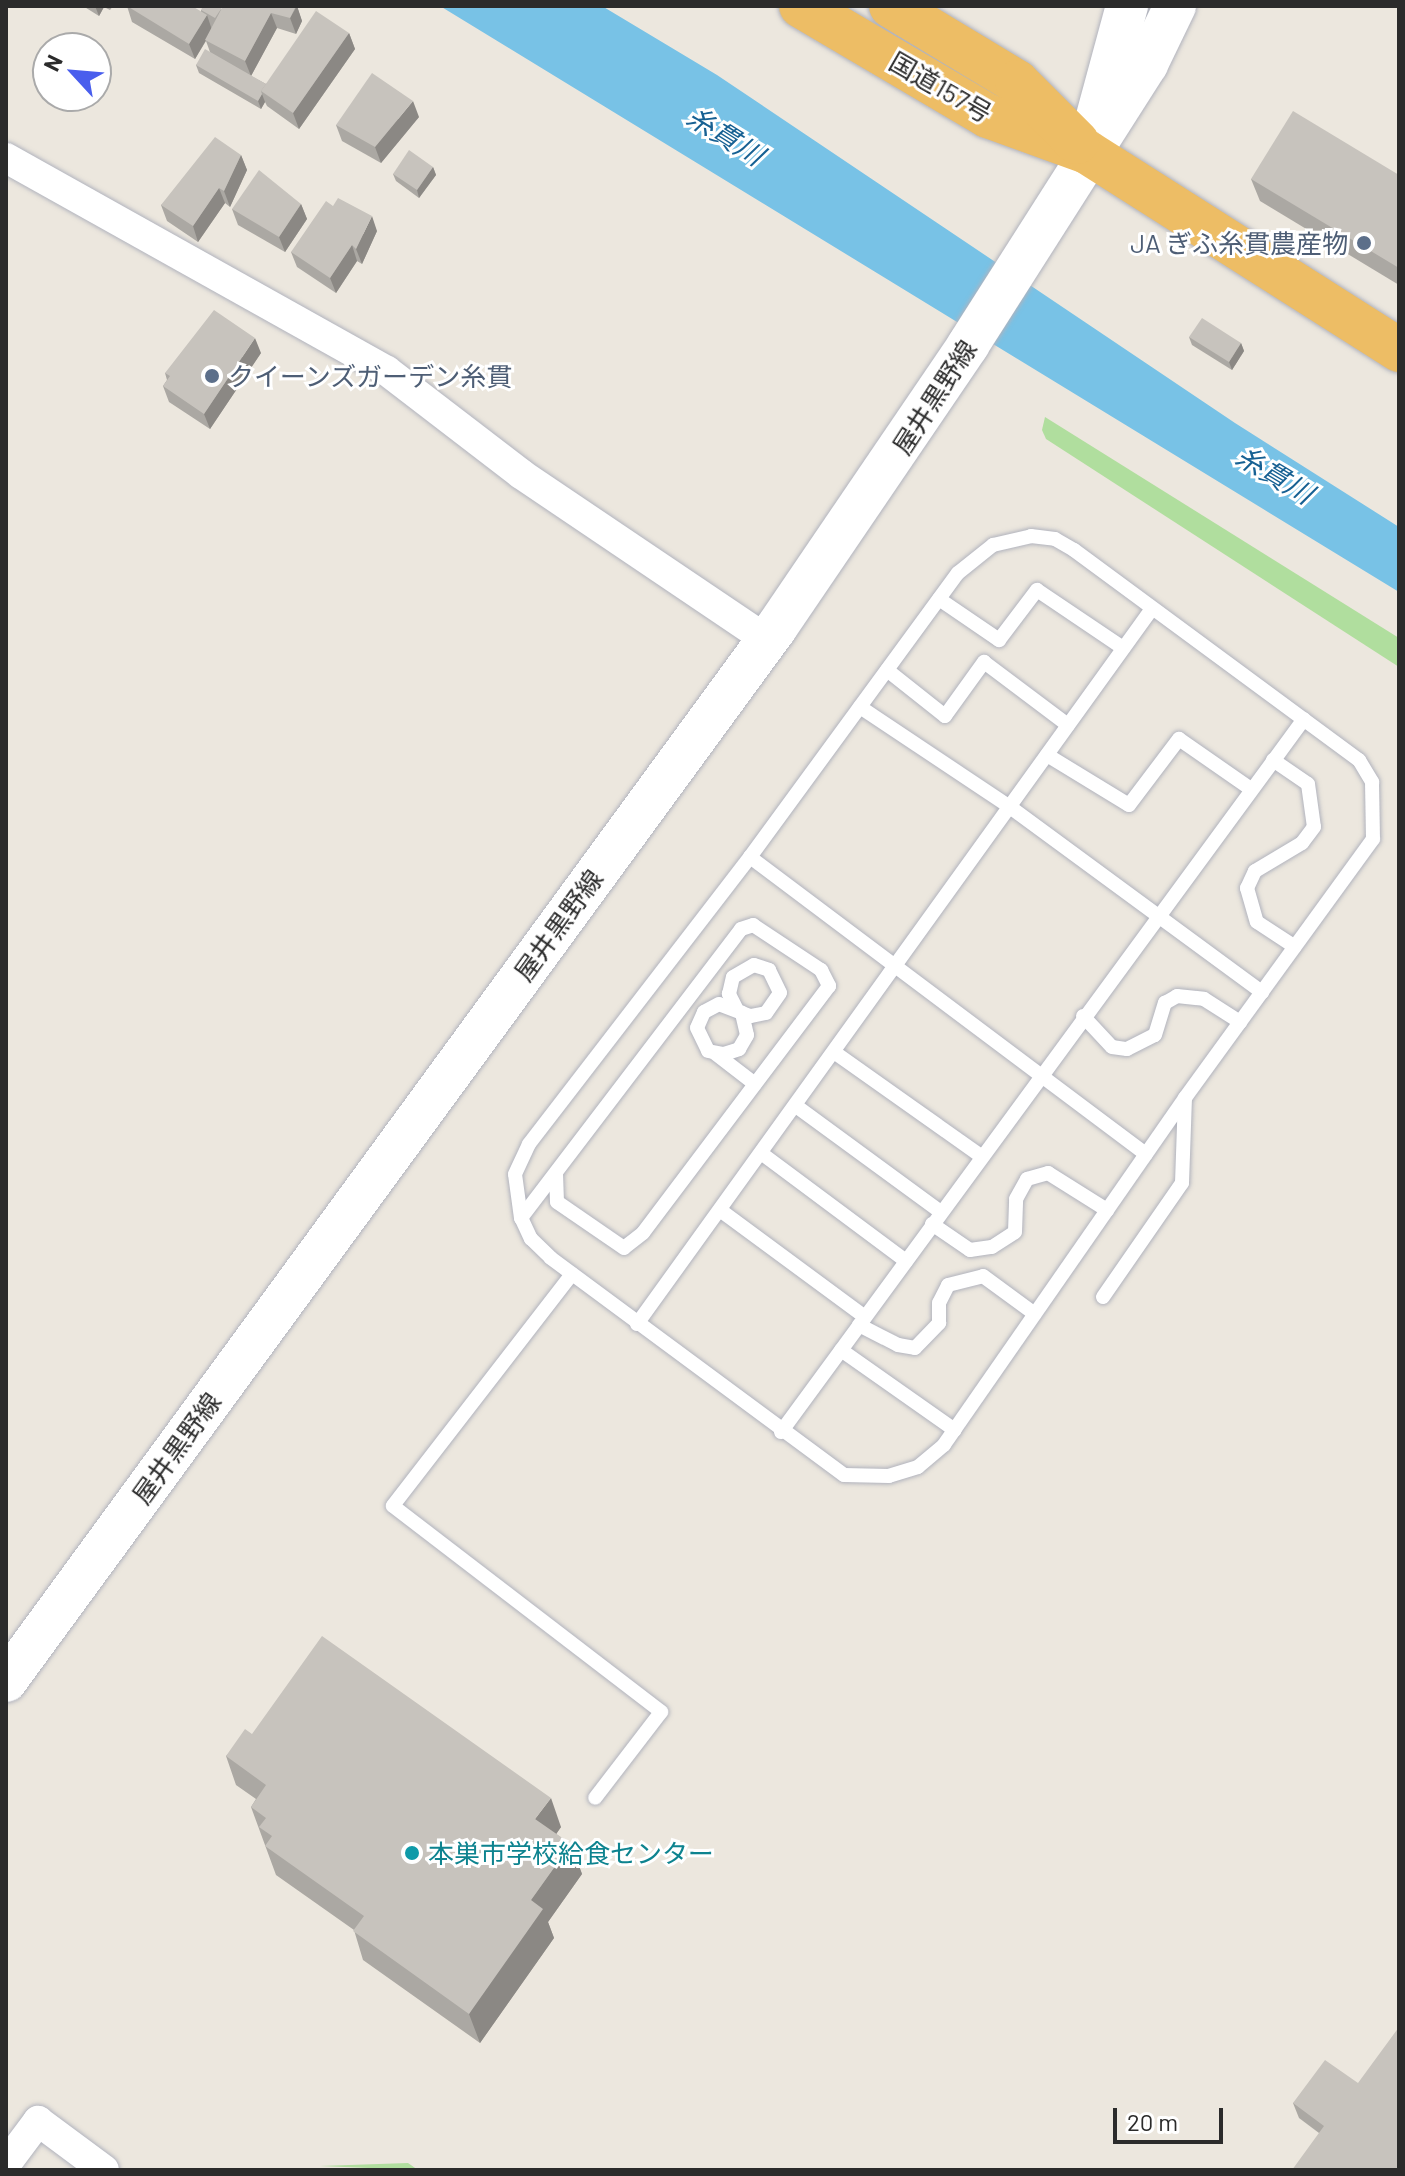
<!DOCTYPE html>
<meta charset="utf-8">
<style>
body{margin:0}
#map{position:relative;width:1405px;height:2176px;overflow:hidden;background:#ece7de;font-family:Barlow,"Noto Sans JP",sans-serif}
div>[style]{position:absolute}
[style*='--x']{left:calc(var(--x)*1px);top:calc(var(--y)*1px);width:calc(var(--w)*1px);rotate:calc(var(--a)*1deg)}
.green>*{inset:0;background:#b0de9e}
.water>*{inset:0;background:#78c2e6}
.roads{filter:drop-shadow(0 0 2px #b1b3bd) drop-shadow(0 0 2px #b1b3bd)}
.service>*{height:14px;margin:-7px;padding:0 7px;transform-origin:7px;border-radius:7px;background:#fff}
.minor>*{height:30px;margin:-15px;padding:0 15px;transform-origin:15px;border-radius:15px;background:#fff}
.secondary>*{height:42px;margin:-21px;padding:0 21px;transform-origin:21px;border-radius:21px;background:#fff}
.trunk>*{height:44px;margin:-22px;padding:0 22px;transform-origin:22px;border-radius:22px;background:#edbd65}
.wall>*{inset:0;background:#aba8a3}
.shaded-wall>*{inset:0;background:#8b8884}
.building>*{inset:0;background:#c7c3bd}
.dots>*{width:22px;height:22px;translate:-50% -50%;box-sizing:border-box;border:4px solid #fff;border-radius:50%}
span{translate:-50% -50%;white-space:nowrap;text-align:center;line-height:1.15;-webkit-text-stroke:6px #fff;paint-order:stroke}
.street-label{font-size:26px;color:#2b2b2b}
.service-label{font-size:26px;color:#4e5e75}
.right{translate:-100% -50%;text-align:right}
.left{translate:0 -50%;text-align:left}
.culture-label{font-size:26px;color:#0d838f}
.water-label{font-size:28px;color:#176193;font-style:italic}
.frame{position:absolute;inset:0;border:8px solid #2b2b2b;pointer-events:none}
.north{position:absolute;left:32px;top:32px;width:80px;height:80px;box-sizing:border-box;background:#fff;border:2px solid #aaa;border-radius:50%;rotate:296deg;font-size:22px;font-weight:700;line-height:32px;text-align:center;color:#2b2b2b}
.north::after{content:'';display:block;margin:auto;width:28px;height:36px;background:#495eed;clip-path:polygon(50% 0,100% 100%,50% 72%,0 100%)}
.scale{position:absolute;left:1113px;top:2108px;width:110px;height:36px;box-sizing:border-box;border:4px solid #2b2b2b;border-top:0;padding-left:10px;font-size:24px;line-height:28px;white-space:nowrap;color:#2b2b2b;-webkit-text-stroke:6px #fff;paint-order:stroke}
</style>
<div id="map">
<div class="green">
<i style="clip-path:polygon(1045px 417px,1399px 638px,1399px 667px,1046px 439px,1042px 430px)"></i>
<i style="clip-path:polygon(408px 2163px,418px 2170px,320px 2166px)"></i>
</div>
<div class="water">
<i style="clip-path:polygon(440px 6px,602px 6px,717px 75px,1235px 423px,1399px 527px,1399px 592px)"></i>
</div>
<div class="roads">
<div class="service">
<i style="--x:1031;--y:536;--w:24;--a:7"></i>
<i style="--x:1055;--y:539;--w:22;--a:30"></i>
<i style="--x:1074;--y:550;--w:354;--a:36.4"></i>
<i style="--x:1359;--y:760;--w:26;--a:59"></i>
<i style="--x:1372;--y:782;--w:57;--a:89"></i>
<i style="--x:1373;--y:839;--w:320;--a:126"></i>
<i style="--x:1185;--y:1098;--w:422;--a:124.8"></i>
<i style="--x:944;--y:1445;--w:34;--a:140"></i>
<i style="--x:918;--y:1467;--w:30;--a:163"></i>
<i style="--x:889;--y:1476;--w:45;--a:-178.7"></i>
<i style="--x:844;--y:1475;--w:365;--a:-143.5"></i>
<i style="--x:551;--y:1258;--w:28;--a:-136"></i>
<i style="--x:531;--y:1239;--w:23;--a:-115"></i>
<i style="--x:521;--y:1218;--w:44;--a:-97.8"></i>
<i style="--x:515;--y:1174;--w:33;--a:-65"></i>
<i style="--x:529;--y:1144;--w:362;--a:-52.4"></i>
<i style="--x:750;--y:857;--w:352;--a:-53.8"></i>
<i style="--x:958;--y:573;--w:45;--a:-38.7"></i>
<i style="--x:993;--y:545;--w:39;--a:-13"></i>
<i style="--x:939;--y:599;--w:73;--a:34.3"></i>
<i style="--x:999;--y:640;--w:63;--a:-52.8"></i>
<i style="--x:1037;--y:590;--w:104;--a:34"></i>
<i style="--x:887;--y:670;--w:74;--a:38.4"></i>
<i style="--x:945;--y:716;--w:67;--a:-54.2"></i>
<i style="--x:984;--y:662;--w:105;--a:36.9"></i>
<i style="--x:860;--y:707;--w:180;--a:33.7"></i>
<i style="--x:1010;--y:807;--w:313;--a:36.3"></i>
<i style="--x:1047;--y:755;--w:96;--a:31.4"></i>
<i style="--x:1129;--y:805;--w:83;--a:-52.9"></i>
<i style="--x:1179;--y:739;--w:88;--a:34.8"></i>
<i style="--x:1273;--y:760;--w:42;--a:34.4"></i>
<i style="--x:1308;--y:784;--w:43;--a:82.1"></i>
<i style="--x:1314;--y:827;--w:20;--a:127"></i>
<i style="--x:1302;--y:843;--w:55;--a:149.2"></i>
<i style="--x:1255;--y:871;--w:19;--a:115"></i>
<i style="--x:1247;--y:888;--w:35;--a:74"></i>
<i style="--x:1257;--y:922;--w:45;--a:33.3"></i>
<i style="--x:750;--y:857;--w:495;--a:36.9"></i>
<i style="--x:736;--y:1008;--w:16;--a:-117"></i>
<i style="--x:729;--y:994;--w:17;--a:-77"></i>
<i style="--x:733;--y:977;--w:24;--a:-30"></i>
<i style="--x:754;--y:965;--w:16;--a:18"></i>
<i style="--x:769;--y:970;--w:25;--a:64"></i>
<i style="--x:780;--y:993;--w:24;--a:125"></i>
<i style="--x:766;--y:1013;--w:16;--a:169"></i>
<i style="--x:750;--y:1016;--w:33;--a:-159"></i>
<i style="--x:719;--y:1004;--w:17;--a:152"></i>
<i style="--x:704;--y:1012;--w:17;--a:114"></i>
<i style="--x:697;--y:1028;--w:25;--a:64"></i>
<i style="--x:708;--y:1051;--w:16;--a:11"></i>
<i style="--x:724;--y:1054;--w:16;--a:-18"></i>
<i style="--x:739;--y:1049;--w:16;--a:-60"></i>
<i style="--x:747;--y:1035;--w:23;--a:-103"></i>
<i style="--x:1083;--y:1016;--w:42;--a:46.9"></i>
<i style="--x:1112;--y:1047;--w:15;--a:8"></i>
<i style="--x:1127;--y:1049;--w:31;--a:-27"></i>
<i style="--x:1155;--y:1035;--w:34;--a:-73"></i>
<i style="--x:1165;--y:1003;--w:14;--a:-30"></i>
<i style="--x:1177;--y:996;--w:27;--a:6"></i>
<i style="--x:1204;--y:999;--w:43;--a:32.6"></i>
<i style="--x:834;--y:1052;--w:180;--a:35.3"></i>
<i style="--x:716;--y:1054;--w:49;--a:37.6"></i>
<i style="--x:796;--y:1106;--w:180;--a:36.2"></i>
<i style="--x:761;--y:1153;--w:181;--a:36.7"></i>
<i style="--x:720;--y:1210;--w:180;--a:36.4"></i>
<i style="--x:521;--y:1218;--w:363;--a:-52.7"></i>
<i style="--x:741;--y:929;--w:13;--a:-18"></i>
<i style="--x:753;--y:925;--w:82;--a:33.5"></i>
<i style="--x:821;--y:970;--w:18;--a:63"></i>
<i style="--x:829;--y:986;--w:309;--a:127"></i>
<i style="--x:643;--y:1233;--w:24;--a:142"></i>
<i style="--x:624;--y:1248;--w:81;--a:-145.5"></i>
<i style="--x:557;--y:1202;--w:29;--a:-92"></i>
<i style="--x:932;--y:1224;--w:46;--a:34.4"></i>
<i style="--x:970;--y:1250;--w:22;--a:-8"></i>
<i style="--x:992;--y:1247;--w:27;--a:-33"></i>
<i style="--x:1015;--y:1232;--w:33;--a:-88"></i>
<i style="--x:1016;--y:1199;--w:23;--a:-61"></i>
<i style="--x:1027;--y:1179;--w:22;--a:-16"></i>
<i style="--x:1048;--y:1173;--w:70;--a:32.1"></i>
<i style="--x:572;--y:1274;--w:293;--a:127.7"></i>
<i style="--x:393;--y:1506;--w:338;--a:37.5"></i>
<i style="--x:661;--y:1712;--w:108;--a:127.5"></i>
<i style="--x:1103;--y:1297;--w:139;--a:-55.3"></i>
<i style="--x:1182;--y:1183;--w:85;--a:-88"></i>
<i style="--x:637;--y:1324;--w:880;--a:-54.25"></i>
<i style="--x:859;--y:1325;--w:44;--a:27.1"></i>
<i style="--x:898;--y:1345;--w:17;--a:10"></i>
<i style="--x:915;--y:1348;--w:35;--a:-46"></i>
<i style="--x:939;--y:1323;--w:20;--a:-90"></i>
<i style="--x:939;--y:1303;--w:20;--a:-63"></i>
<i style="--x:948;--y:1285;--w:36;--a:-14"></i>
<i style="--x:983;--y:1276;--w:64;--a:36.2"></i>
<i style="--x:841;--y:1350;--w:139;--a:35.1"></i>
<i style="--x:781;--y:1432;--w:884;--a:-53.74"></i>
</div>
<div class="minor">
<i style="--x:6;--y:158;--w:436;--a:29.2"></i>
<i style="--x:387;--y:371;--w:169;--a:37.5"></i>
<i style="--x:521;--y:474;--w:297;--a:34"></i>
<i style="--x:6;--y:2164;--w:54;--a:-53.3"></i>
<i style="--x:38;--y:2121;--w:82;--a:36.6"></i>
</div>
<div class="secondary">
<i style="--x:1096;--y:120;--w:118;--a:-74.8"></i>
<i style="--x:6;--y:1681;--w:1304;--a:-53.82"></i>
<i style="--x:776;--y:628;--w:342;--a:-55.8"></i>
<i style="--x:968;--y:345;--w:333;--a:-57.5"></i>
<i style="--x:1147;--y:64;--w:64;--a:-64.2"></i>
</div>
<div class="trunk">
<i style="--x:801;--y:6;--w:217;--a:30.5"></i>
<i style="--x:988;--y:116;--w:105;--a:20"></i>
<i style="--x:1087;--y:152;--w:370;--a:32.4"></i>
<i style="--x:891;--y:6;--w:147;--a:31.1"></i>
<i style="--x:1017;--y:82;--w:85;--a:45"></i>
</div>
</div>
<div class="wall">
<i style="clip-path:polygon(83px 6px,113px 6px,110px 10px,104px 7px,99px 16px)"></i>
<i style="clip-path:polygon(127px 6px,201px 12px,201px 10px,297px 6px,302px 21px,296px 34px,277px 28px,251px 76px,266px 84px,349px 33px,355px 49px,299px 129px,267px 106px,265px 102px,261px 109px,199px 73px,196px 65px,210px 52px,206px 41px,195px 59px,132px 22px)"></i>
<i style="clip-path:polygon(419px 117px,381px 163px,342px 141px,336px 125px)"></i>
<i style="clip-path:polygon(241px 155px,247px 170px,230px 207px,225px 203px,198px 242px,167px 221px,161px 205px)"></i>
<i style="clip-path:polygon(433px 167px,436px 175px,419px 198px,396px 181px,393px 174px)"></i>
<i style="clip-path:polygon(1399px 175px,1399px 285px,1260px 201px,1251px 179px)"></i>
<i style="clip-path:polygon(301px 204px,307px 219px,285px 252px,238px 225px,232px 209px)"></i>
<i style="clip-path:polygon(377px 231px,362px 264px,357px 261px,336px 293px,297px 267px,291px 252px)"></i>
<i style="clip-path:polygon(1189px 337px,1241px 343px,1244px 351px,1232px 370px,1192px 345px)"></i>
<i style="clip-path:polygon(261px 353px,210px 429px,169px 402px,163px 386px,167px 380px,165px 373px)"></i>
<i style="clip-path:polygon(252px 1734px,561px 1827px,556px 1834px,571px 1844px,582px 1874px,548px 1922px,554px 1938px,480px 2043px,363px 1960px,354px 1930px,276px 1875px,251px 1807px,256px 1799px,236px 1785px,226px 1756px)"></i>
<i style="clip-path:polygon(1358px 2083px,1399px 2170px,1319px 2133px,1299px 2118px,1293px 2103px)"></i>
</div>
<div class="shaded-wall">
<i style="clip-path:polygon(95px 6px,104px 7px,99px 16px)"></i>
<i style="clip-path:polygon(297px 6px,302px 21px,296px 34px,290px 18px)"></i>
<i style="clip-path:polygon(271px 13px,277px 28px,251px 76px,245px 61px)"></i>
<i style="clip-path:polygon(207px 15px,212px 30px,195px 59px,189px 44px)"></i>
<i style="clip-path:polygon(349px 33px,355px 49px,299px 129px,293px 113px)"></i>
<i style="clip-path:polygon(262px 94px,265px 102px,261px 109px,258px 101px)"></i>
<i style="clip-path:polygon(413px 101px,419px 117px,381px 163px,375px 147px)"></i>
<i style="clip-path:polygon(241px 155px,247px 170px,230px 207px,224px 191px)"></i>
<i style="clip-path:polygon(433px 167px,436px 175px,419px 198px,417px 190px)"></i>
<i style="clip-path:polygon(219px 188px,225px 203px,198px 242px,193px 226px)"></i>
<i style="clip-path:polygon(301px 204px,307px 219px,285px 252px,279px 237px)"></i>
<i style="clip-path:polygon(372px 216px,377px 231px,362px 264px,356px 249px)"></i>
<i style="clip-path:polygon(352px 245px,357px 261px,336px 293px,330px 278px)"></i>
<i style="clip-path:polygon(255px 338px,261px 353px,210px 429px,204px 414px)"></i>
<i style="clip-path:polygon(1241px 343px,1244px 351px,1232px 370px,1229px 362px)"></i>
<i style="clip-path:polygon(551px 1798px,561px 1827px,546px 1849px,535px 1819px)"></i>
<i style="clip-path:polygon(571px 1844px,582px 1874px,548px 1922px,554px 1938px,480px 2043px,469px 2014px,531px 1900px)"></i>
</div>
<div class="building">
<i style="clip-path:polygon(127px 6px,192px 6px,207px 15px,189px 44px)"></i>
<i style="clip-path:polygon(203px 6px,223px 6px,215px 18px,201px 10px)"></i>
<i style="clip-path:polygon(223px 6px,296px 6px,290px 18px,271px 13px,245px 61px,205px 40px)"></i>
<i style="clip-path:polygon(316px 11px,349px 33px,293px 113px,261px 91px)"></i>
<i style="clip-path:polygon(205px 49px,266px 84px,261px 91px,262px 94px,258px 101px,196px 65px)"></i>
<i style="clip-path:polygon(372px 73px,413px 101px,375px 147px,336px 125px)"></i>
<i style="clip-path:polygon(1293px 111px,1399px 175px,1399px 268px,1251px 179px)"></i>
<i style="clip-path:polygon(215px 137px,241px 155px,224px 191px,219px 188px,193px 226px,161px 205px)"></i>
<i style="clip-path:polygon(409px 150px,433px 167px,417px 190px,393px 174px)"></i>
<i style="clip-path:polygon(259px 170px,301px 204px,279px 237px,232px 209px)"></i>
<i style="clip-path:polygon(338px 198px,372px 216px,356px 249px,352px 245px,330px 278px,291px 252px,326px 201px,333px 206px)"></i>
<i style="clip-path:polygon(214px 310px,255px 338px,204px 414px,163px 386px,170px 376px,165px 373px)"></i>
<i style="clip-path:polygon(1202px 318px,1241px 343px,1229px 362px,1189px 337px)"></i>
<i style="clip-path:polygon(322px 1636px,551px 1798px,535px 1819px,571px 1844px,531px 1900px,543px 1909px,469px 2014px,353px 1931px,364px 1916px,265px 1846px,272px 1836px,259px 1827px,266px 1818px,251px 1807px,266px 1785px,226px 1756px,245px 1729px,252px 1734px)"></i>
<i style="clip-path:polygon(1399px 2027px,1399px 2170px,1292px 2170px,1324px 2126px,1293px 2103px,1325px 2060px,1358px 2083px)"></i>
</div>
<div class="dots">
<i style="left:1364px;top:243px;background:#5c6f8a"></i>
<i style="left:212px;top:376px;background:#5c6f8a"></i>
<i style="left:412px;top:1853px;background:#0f9aa8"></i>
</div>
<div class="street-label">
<span style="left:941px;top:87px;rotate:30deg">国道157号</span>
<span style="left:934px;top:397px;rotate:-57deg">屋井黒野線</span>
<span style="left:558px;top:925px;rotate:-54deg">屋井黒野線</span>
<span style="left:176px;top:1448px;rotate:-54deg">屋井黒野線</span>
</div>
<div class="service-label">
<span class="right" style="left:1348px;top:243px">JA ぎふ糸貫農産物</span>
<span class="left" style="left:228px;top:376px">クイーンズガーデン糸貫</span>
</div>
<div class="culture-label">
<span class="left" style="left:428px;top:1853px">本巣市学校給食センター</span>
</div>
<div class="water-label">
<span style="left:726px;top:135px;rotate:32deg">糸貫川</span>
<span style="left:1275px;top:474px;rotate:31deg">糸貫川</span>
</div>
<div class="frame"></div>
<div class="north">N</div>
<div class="scale">20 m</div>
</div>
